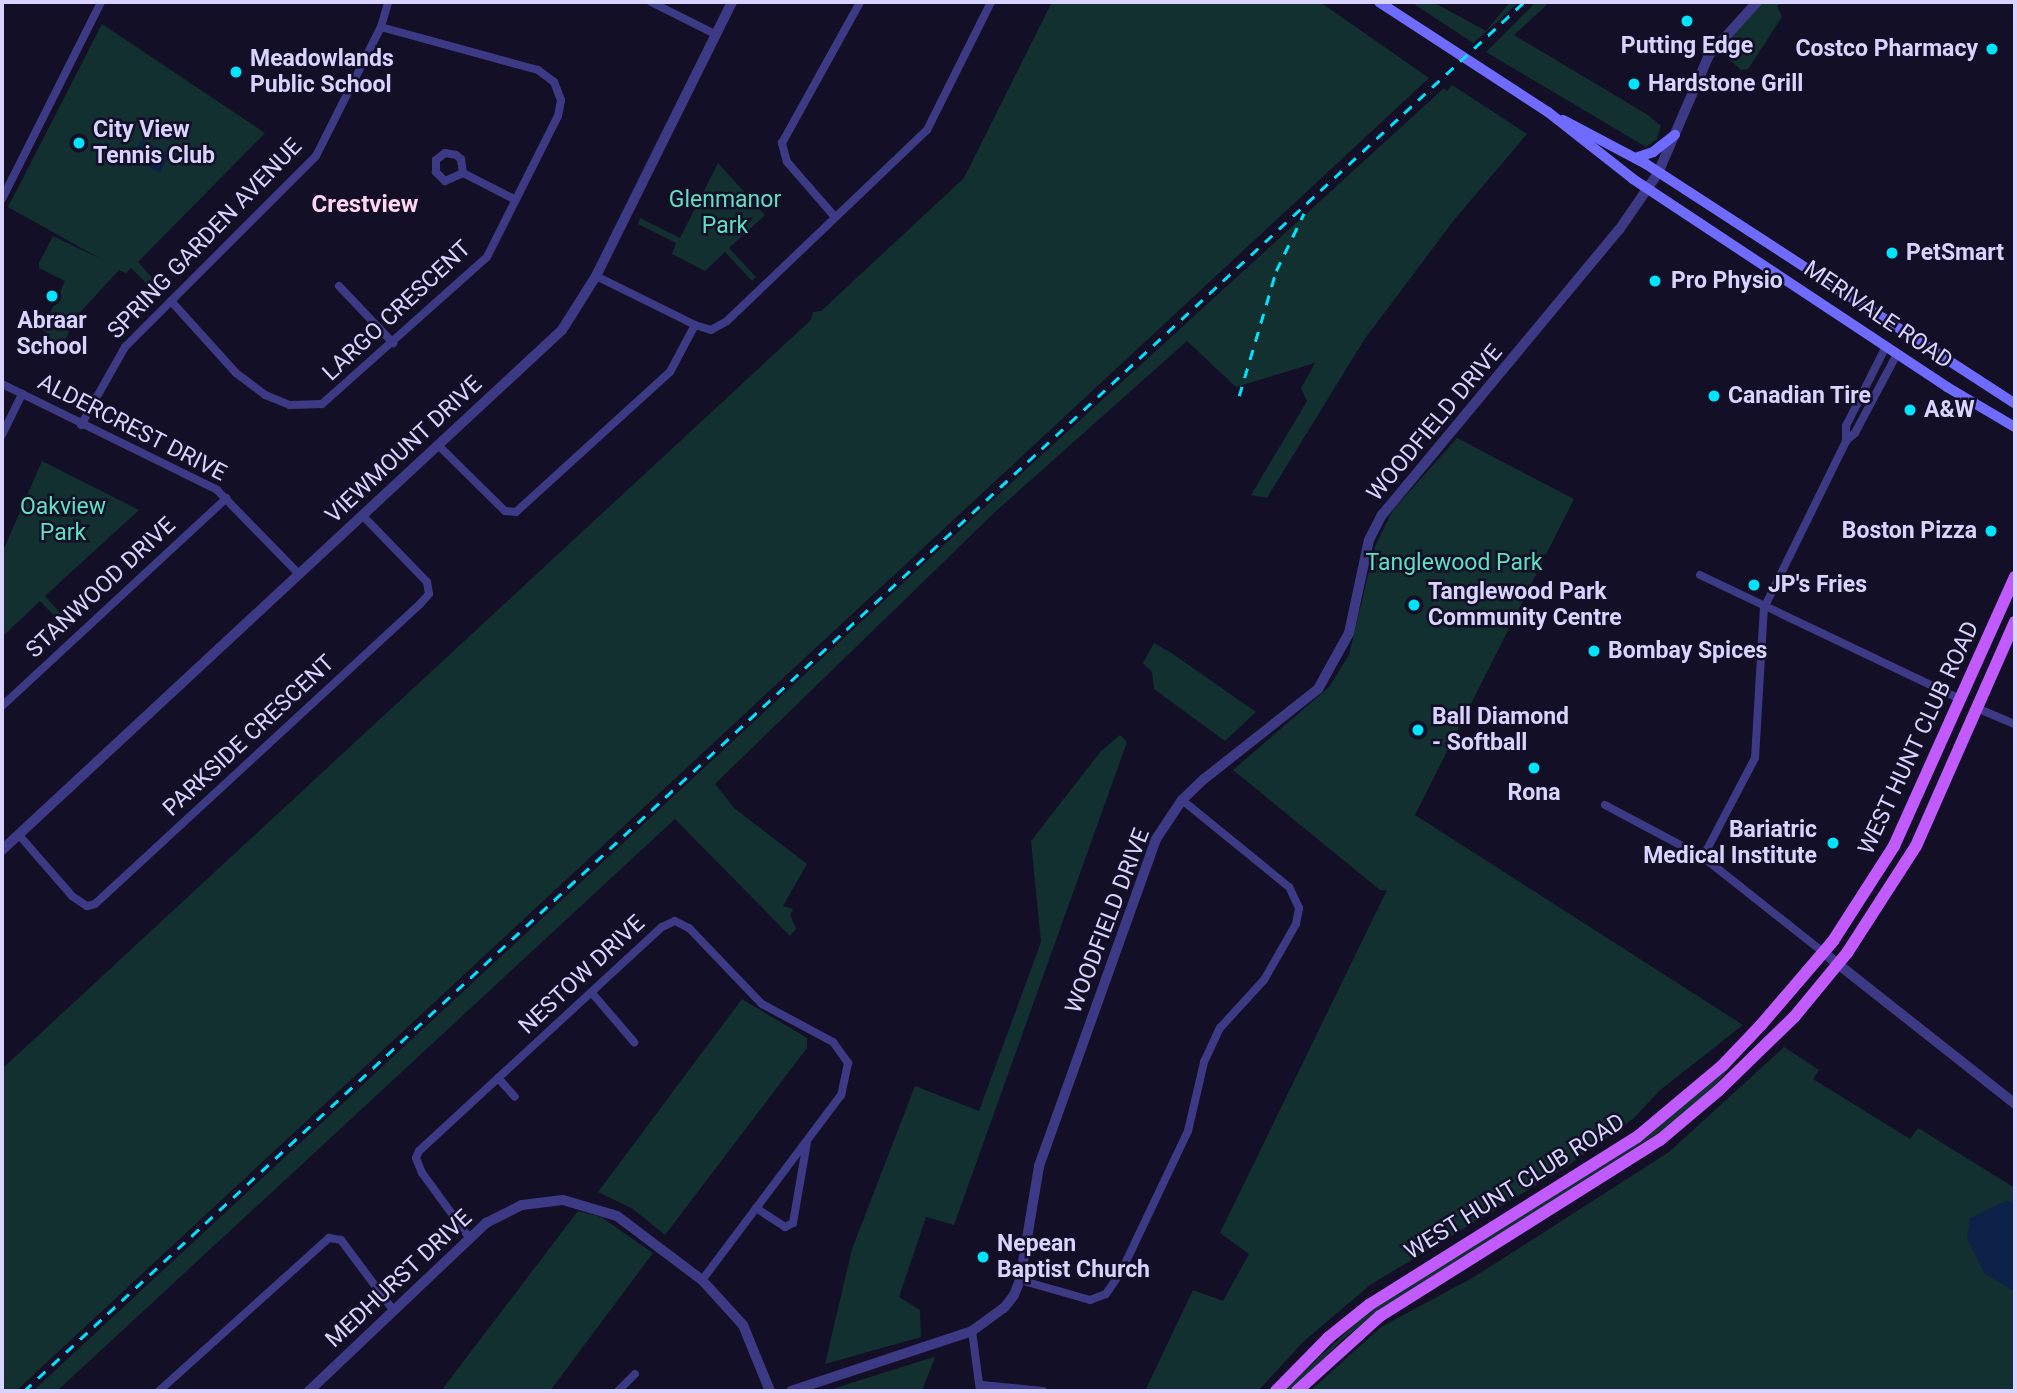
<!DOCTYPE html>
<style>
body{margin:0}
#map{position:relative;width:2017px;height:1393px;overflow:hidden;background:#130f26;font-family:Roboto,sans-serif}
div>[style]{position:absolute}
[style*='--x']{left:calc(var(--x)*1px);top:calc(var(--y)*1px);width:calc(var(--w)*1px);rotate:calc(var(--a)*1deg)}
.green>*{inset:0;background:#12302f}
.water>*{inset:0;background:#0c2248}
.minor>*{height:8px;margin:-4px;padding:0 4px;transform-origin:4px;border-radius:4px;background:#3d3a85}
.tertiary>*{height:10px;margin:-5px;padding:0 5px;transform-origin:5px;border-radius:5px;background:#3d3a85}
.secondary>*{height:10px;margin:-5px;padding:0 5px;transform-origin:5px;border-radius:5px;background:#6f6bff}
.primary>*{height:12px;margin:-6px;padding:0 6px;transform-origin:6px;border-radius:6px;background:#c25bff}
.rail>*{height:2.5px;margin-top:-1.25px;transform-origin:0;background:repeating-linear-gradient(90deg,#00e5ff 0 10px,transparent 0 19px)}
.dots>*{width:19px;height:19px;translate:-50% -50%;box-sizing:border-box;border:4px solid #130f26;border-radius:50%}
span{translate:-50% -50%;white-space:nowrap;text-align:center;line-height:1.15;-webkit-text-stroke:5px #130f26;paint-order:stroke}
.poi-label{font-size:23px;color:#d9d4ff;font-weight:700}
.right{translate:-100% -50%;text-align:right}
.left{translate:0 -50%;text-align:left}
.park-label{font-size:23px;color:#5fe0c0}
.street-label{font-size:23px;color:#d9d4ff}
.neighbourhood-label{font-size:24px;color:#ffd6f0;font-weight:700}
.frame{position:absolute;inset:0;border:4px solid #d9d4ff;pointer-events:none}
</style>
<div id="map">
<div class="green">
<i style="clip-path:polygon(1052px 2px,1320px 2px,1429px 78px,16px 1391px,2px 1391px,2px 1069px,811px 320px,813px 312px,821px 311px,964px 178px)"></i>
<i style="clip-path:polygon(1411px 2px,1433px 2px,1486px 31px,1510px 2px,1519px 2px,1487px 31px,1473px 43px)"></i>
<i style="clip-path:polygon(1536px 2px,1550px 2px,1514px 35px,1648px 115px,1661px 126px,1657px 139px,1646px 147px,1486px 52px)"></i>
<i style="clip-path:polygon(1763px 2px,1782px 2px,1777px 6px,1782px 17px,1748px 69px,1741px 70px,1723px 54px,1723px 46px)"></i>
<i style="clip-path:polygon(102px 24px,265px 133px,138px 262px,164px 291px,159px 296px,131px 268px,126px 273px,119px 270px,73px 320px,61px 353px,41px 345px,47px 333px,42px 330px,65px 281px,39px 268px,39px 263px,53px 236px,101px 259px,8px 207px)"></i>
<i style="clip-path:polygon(1452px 85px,1527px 134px,1454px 220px,1364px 340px,1267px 498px,1251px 495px,1307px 401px,1301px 388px,1315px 363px,1236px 387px,1187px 341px,995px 512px,715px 784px,734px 808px,807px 864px,783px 906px,793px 909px,790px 915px,796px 929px,790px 936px,675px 819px,57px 1391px,33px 1391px,986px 506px,1444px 88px,1447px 91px)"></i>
<i style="clip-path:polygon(718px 163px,765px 215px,729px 248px,756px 277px,752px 281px,725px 252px,705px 271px,672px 254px,676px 243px,638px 224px,640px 218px,680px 238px)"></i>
<i style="clip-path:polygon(1457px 438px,1574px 499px,1415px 815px,1743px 1025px,1659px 1091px,1634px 1118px,1563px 1169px,1370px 1285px,1303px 1342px,1258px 1391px,1145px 1391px,1193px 1290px,1223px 1301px,1249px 1254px,1220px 1233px,1387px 890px,1380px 890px,1233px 770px,1329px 687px,1349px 655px,1375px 546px,1393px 510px)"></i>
<i style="clip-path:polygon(42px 461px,139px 510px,45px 596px,72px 626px,68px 630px,40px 601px,2px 637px,2px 553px)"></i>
<i style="clip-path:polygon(1154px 643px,1170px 652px,1256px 712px,1225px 741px,1154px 689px,1152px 672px,1143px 663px)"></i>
<i style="clip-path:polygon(1120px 735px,1127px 742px,954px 1225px,926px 1217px,899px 1297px,920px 1310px,921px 1337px,825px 1364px,852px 1249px,915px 1086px,979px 1111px,1041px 942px,1031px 841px,1101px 751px)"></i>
<i style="clip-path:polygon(742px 999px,807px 1038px,807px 1048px,665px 1235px,633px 1209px,598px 1192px)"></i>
<i style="clip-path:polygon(1784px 1047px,1819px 1070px,1813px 1079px,1910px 1139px,1918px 1128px,2015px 1188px,2015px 1391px,1310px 1391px,1381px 1327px,1474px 1277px,1669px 1152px)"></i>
<i style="clip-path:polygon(1737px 1059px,1714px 1087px,1663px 1130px,1380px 1310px,1342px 1340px,1291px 1391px,1283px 1391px,1369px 1311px,1623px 1153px)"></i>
<i style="clip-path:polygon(578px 1211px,601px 1217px,653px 1253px,550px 1391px,441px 1391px)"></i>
<i style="clip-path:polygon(935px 1357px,922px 1391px,826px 1391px,924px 1360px)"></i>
</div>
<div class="water">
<i style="clip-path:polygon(141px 140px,170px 154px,160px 173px,132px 159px)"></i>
<i style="clip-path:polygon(2006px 1201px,2015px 1203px,2015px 1292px,1984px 1273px,1967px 1238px,1970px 1218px)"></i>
</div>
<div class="minor">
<i style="--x:651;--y:2;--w:72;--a:26.6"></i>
<i style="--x:463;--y:173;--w:20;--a:156"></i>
<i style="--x:445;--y:181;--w:13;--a:-135"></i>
<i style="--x:436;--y:172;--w:12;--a:-90"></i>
<i style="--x:436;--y:160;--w:11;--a:-38"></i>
<i style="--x:445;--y:153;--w:11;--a:10"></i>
<i style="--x:456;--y:155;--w:6;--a:39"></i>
<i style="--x:461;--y:159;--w:14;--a:82"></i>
<i style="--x:463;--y:173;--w:57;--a:27"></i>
<i style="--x:2;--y:199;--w:220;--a:-63.3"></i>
<i style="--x:835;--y:217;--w:73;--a:-131.1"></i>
<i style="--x:787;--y:162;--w:20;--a:-105"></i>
<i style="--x:782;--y:143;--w:161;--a:-61"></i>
<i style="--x:596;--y:276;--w:110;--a:26.3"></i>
<i style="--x:695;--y:325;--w:17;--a:17"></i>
<i style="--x:711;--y:330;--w:18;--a:-29"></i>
<i style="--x:727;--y:321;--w:277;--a:-43.7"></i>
<i style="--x:927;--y:130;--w:143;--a:-63.4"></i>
<i style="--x:339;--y:286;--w:79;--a:46.5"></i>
<i style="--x:171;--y:301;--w:97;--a:47.9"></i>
<i style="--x:236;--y:373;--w:36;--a:37"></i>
<i style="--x:265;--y:395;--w:27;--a:22"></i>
<i style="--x:290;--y:405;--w:32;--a:-2"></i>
<i style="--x:322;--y:404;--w:221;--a:-41.7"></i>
<i style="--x:487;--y:257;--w:158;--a:-63.3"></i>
<i style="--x:558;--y:116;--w:16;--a:-79"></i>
<i style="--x:561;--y:100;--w:19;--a:-111"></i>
<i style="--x:554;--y:82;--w:20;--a:-143"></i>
<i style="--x:538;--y:70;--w:163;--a:-164.7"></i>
<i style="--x:2;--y:384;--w:240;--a:26.2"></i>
<i style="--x:217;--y:490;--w:117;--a:45.7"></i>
<i style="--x:81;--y:425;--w:90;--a:-60.6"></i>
<i style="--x:125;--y:347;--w:270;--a:-45"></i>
<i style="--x:316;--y:156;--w:144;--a:-63.3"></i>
<i style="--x:381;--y:27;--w:26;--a:-74"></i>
<i style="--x:2;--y:435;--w:46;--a:-64"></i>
<i style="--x:1846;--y:441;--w:15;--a:-90"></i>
<i style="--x:1846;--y:426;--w:89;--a:-63.4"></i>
<i style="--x:438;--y:445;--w:94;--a:44.6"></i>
<i style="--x:505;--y:511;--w:11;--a:5"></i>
<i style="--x:516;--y:512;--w:208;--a:-42.3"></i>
<i style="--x:670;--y:372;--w:53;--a:-62"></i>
<i style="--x:1700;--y:575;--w:290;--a:25.5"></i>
<i style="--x:2;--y:706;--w:306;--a:-42.8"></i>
<i style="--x:1979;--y:709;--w:39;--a:23"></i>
<i style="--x:1605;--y:805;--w:111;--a:28"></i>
<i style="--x:1703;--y:857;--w:154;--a:38.4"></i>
<i style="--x:19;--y:835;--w:81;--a:49"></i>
<i style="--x:72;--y:896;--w:18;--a:34"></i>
<i style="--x:87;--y:906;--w:8;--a:-14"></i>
<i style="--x:95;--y:904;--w:442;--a:-42.7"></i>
<i style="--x:420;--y:604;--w:13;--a:-48"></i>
<i style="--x:429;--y:594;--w:12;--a:-99"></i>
<i style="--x:427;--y:582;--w:93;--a:-134.1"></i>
<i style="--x:1703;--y:857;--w:112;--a:-62.3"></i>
<i style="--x:1755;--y:758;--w:150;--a:-86.6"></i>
<i style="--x:1764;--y:608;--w:186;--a:-63.8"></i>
<i style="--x:1846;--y:441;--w:12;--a:-42"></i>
<i style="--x:1855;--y:433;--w:89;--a:-62"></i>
<i style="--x:592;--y:993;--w:65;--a:49.4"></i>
<i style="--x:498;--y:1078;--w:25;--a:48"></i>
<i style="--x:756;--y:1208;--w:35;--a:33"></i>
<i style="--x:785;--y:1227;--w:9;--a:-27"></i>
<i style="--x:793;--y:1223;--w:82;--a:-80.2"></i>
<i style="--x:468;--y:1236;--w:78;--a:-126.1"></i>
<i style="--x:422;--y:1173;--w:16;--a:-112"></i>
<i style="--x:416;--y:1158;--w:8;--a:-67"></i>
<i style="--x:419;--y:1151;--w:330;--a:-42.7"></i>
<i style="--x:662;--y:927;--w:14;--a:-25"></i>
<i style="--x:675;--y:921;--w:16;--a:27"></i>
<i style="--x:689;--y:928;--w:105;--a:46.2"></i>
<i style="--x:762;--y:1004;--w:81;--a:28.2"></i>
<i style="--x:833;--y:1042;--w:26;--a:54"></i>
<i style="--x:848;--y:1063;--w:33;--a:102"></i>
<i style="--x:841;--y:1095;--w:231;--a:126.9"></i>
<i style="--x:1020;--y:1280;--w:73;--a:15.9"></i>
<i style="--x:1090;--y:1300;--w:17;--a:-21"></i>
<i style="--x:1106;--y:1294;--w:29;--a:-56"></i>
<i style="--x:1122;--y:1270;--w:154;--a:-64.6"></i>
<i style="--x:1188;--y:1131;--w:71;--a:-76.9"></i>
<i style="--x:1204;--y:1062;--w:38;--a:-65"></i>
<i style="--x:1220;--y:1028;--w:65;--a:-47.5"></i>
<i style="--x:1264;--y:980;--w:64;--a:-60.3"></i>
<i style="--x:1296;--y:924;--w:16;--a:-79"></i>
<i style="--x:1299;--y:908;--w:23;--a:-115"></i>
<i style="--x:1289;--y:887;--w:138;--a:-140.9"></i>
<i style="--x:972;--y:1331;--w:61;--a:82.4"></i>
<i style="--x:982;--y:1385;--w:61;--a:5.6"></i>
<i style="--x:159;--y:1391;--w:229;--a:-42"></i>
<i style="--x:329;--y:1238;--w:12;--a:9"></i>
<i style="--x:341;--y:1240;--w:89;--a:53.3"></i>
<i style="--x:618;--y:1391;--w:24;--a:-45"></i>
</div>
<div class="tertiary">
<i style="--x:2;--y:850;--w:764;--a:-42.88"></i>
<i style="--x:562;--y:330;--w:64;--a:-57.8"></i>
<i style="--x:596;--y:276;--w:306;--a:-63.6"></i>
<i style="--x:1824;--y:953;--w:243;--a:38.3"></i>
<i style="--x:309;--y:1391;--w:244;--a:-43.5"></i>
<i style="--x:486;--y:1223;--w:40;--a:-26.6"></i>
<i style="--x:522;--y:1205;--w:41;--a:-7"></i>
<i style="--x:563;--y:1200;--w:56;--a:16.5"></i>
<i style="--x:617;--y:1216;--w:106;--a:37"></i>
<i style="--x:702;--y:1280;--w:61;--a:47.7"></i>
<i style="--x:743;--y:1325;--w:71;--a:67.8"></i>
<i style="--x:791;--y:1391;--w:191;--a:-18.3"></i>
<i style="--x:972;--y:1331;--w:39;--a:-36"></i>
<i style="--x:1004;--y:1308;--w:16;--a:-52"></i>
<i style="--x:1014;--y:1295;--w:16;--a:-68"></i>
<i style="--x:1020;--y:1280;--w:116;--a:-80.5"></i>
<i style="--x:1039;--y:1166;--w:347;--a:-70.3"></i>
<i style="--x:1156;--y:839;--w:47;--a:-56.3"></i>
<i style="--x:1182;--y:800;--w:30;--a:-44"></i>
<i style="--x:1204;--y:779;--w:145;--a:-38.3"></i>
<i style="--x:1318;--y:689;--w:64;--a:-61"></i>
<i style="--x:1349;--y:633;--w:95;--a:-77.9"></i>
<i style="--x:1369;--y:540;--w:28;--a:-63"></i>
<i style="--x:1382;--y:515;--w:371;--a:-50.3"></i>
<i style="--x:1619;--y:230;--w:69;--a:-55.6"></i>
<i style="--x:1658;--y:173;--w:129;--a:-66.6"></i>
<i style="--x:1709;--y:55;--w:72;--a:-47.8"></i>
</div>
<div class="secondary">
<i style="--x:1379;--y:2;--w:202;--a:33.1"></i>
<i style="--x:1548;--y:112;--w:108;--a:38.2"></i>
<i style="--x:1633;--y:179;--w:377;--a:33.5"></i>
<i style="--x:1947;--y:387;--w:79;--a:30.5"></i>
<i style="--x:1563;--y:120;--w:94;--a:27.9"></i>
<i style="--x:1646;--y:164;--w:440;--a:33"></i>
<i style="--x:1635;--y:158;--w:19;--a:-18"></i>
<i style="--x:1653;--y:152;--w:28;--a:-38"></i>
</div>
<div class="primary">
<i style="--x:1276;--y:1391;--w:74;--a:-45.5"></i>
<i style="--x:1328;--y:1338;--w:53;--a:-38.8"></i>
<i style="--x:1369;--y:1305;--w:316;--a:-32.1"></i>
<i style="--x:1637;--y:1137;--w:112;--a:-39.9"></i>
<i style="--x:1723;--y:1065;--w:55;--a:-46.5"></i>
<i style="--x:1761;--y:1025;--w:111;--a:-49.4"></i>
<i style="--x:1833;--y:941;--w:113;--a:-57.3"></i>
<i style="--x:1894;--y:846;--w:295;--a:-65.8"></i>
<i style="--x:1297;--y:1391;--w:112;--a:-42.1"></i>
<i style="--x:1380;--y:1316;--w:331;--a:-32.2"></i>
<i style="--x:1660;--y:1140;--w:76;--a:-40.2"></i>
<i style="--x:1718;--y:1091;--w:107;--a:-44.2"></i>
<i style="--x:1795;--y:1016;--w:82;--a:-50.5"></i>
<i style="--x:1847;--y:953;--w:127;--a:-57.2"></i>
<i style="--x:1916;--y:846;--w:245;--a:-66.2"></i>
</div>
<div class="rail">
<i style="--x:1239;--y:396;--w:130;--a:-73.5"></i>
<i style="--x:1276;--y:271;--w:64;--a:-64.2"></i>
<i style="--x:24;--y:1391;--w:2044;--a:-42.8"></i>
</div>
<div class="dots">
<i style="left:1687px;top:21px;background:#00e5ff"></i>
<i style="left:1992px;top:49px;background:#00e5ff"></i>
<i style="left:236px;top:72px;background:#00e5ff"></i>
<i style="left:1634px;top:84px;background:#00e5ff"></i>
<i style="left:79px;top:143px;background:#00e5ff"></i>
<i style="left:1892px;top:253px;background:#00e5ff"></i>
<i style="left:1655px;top:281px;background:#00e5ff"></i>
<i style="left:52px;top:296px;background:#00e5ff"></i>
<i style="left:1714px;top:396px;background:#00e5ff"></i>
<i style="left:1910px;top:410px;background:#00e5ff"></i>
<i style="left:1991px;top:531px;background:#00e5ff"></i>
<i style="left:1754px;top:585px;background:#00e5ff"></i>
<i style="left:1414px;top:605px;background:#00e5ff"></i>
<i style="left:1594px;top:651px;background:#00e5ff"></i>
<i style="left:1418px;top:730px;background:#00e5ff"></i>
<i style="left:1534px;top:768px;background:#00e5ff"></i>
<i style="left:1833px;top:843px;background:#00e5ff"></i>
<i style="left:983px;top:1257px;background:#00e5ff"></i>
</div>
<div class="poi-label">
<span style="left:1687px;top:46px">Putting Edge</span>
<span class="right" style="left:1978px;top:49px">Costco Pharmacy</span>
<span class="left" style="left:250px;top:72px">Meadowlands<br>Public School</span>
<span class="left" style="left:1648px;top:84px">Hardstone Grill</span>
<span class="left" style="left:93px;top:143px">City View<br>Tennis Club</span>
<span class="left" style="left:1906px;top:253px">PetSmart</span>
<span class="left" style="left:1671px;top:281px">Pro Physio</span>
<span style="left:52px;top:334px">Abraar<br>School</span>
<span class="left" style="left:1728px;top:396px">Canadian Tire</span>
<span class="left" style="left:1924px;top:410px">A&amp;W</span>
<span class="right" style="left:1977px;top:531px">Boston Pizza</span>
<span class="left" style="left:1768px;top:585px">JP's Fries</span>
<span class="left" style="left:1428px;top:605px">Tanglewood Park<br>Community Centre</span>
<span class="left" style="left:1608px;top:651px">Bombay Spices</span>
<span class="left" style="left:1432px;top:730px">Ball Diamond<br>- Softball</span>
<span style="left:1534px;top:793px">Rona</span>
<span class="right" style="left:1817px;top:843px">Bariatric<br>Medical Institute</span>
<span class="left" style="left:997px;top:1257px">Nepean<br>Baptist Church</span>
</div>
<div class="park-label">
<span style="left:725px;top:213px">Glenmanor<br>Park</span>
<span style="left:63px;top:520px">Oakview<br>Park</span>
<span style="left:1454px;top:563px">Tanglewood Park</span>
</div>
<div class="street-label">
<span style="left:205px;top:239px;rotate:-46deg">SPRING GARDEN AVENUE</span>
<span style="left:397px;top:311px;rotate:-43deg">LARGO CRESCENT</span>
<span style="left:1878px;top:315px;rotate:34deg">MERIVALE ROAD</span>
<span style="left:1435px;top:423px;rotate:-50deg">WOODFIELD DRIVE</span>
<span style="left:132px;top:428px;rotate:27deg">ALDERCREST DRIVE</span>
<span style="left:404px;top:450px;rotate:-43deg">VIEWMOUNT DRIVE</span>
<span style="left:101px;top:588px;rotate:-43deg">STANWOOD DRIVE</span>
<span style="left:249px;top:736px;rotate:-43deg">PARKSIDE CRESCENT</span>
<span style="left:1919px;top:738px;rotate:-65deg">WEST HUNT CLUB ROAD</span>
<span style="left:1108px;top:921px;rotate:-69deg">WOODFIELD DRIVE</span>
<span style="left:582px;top:975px;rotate:-43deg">NESTOW DRIVE</span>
<span style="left:1515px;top:1187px;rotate:-32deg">WEST HUNT CLUB ROAD</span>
<span style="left:399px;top:1279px;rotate:-43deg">MEDHURST DRIVE</span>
</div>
<div class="neighbourhood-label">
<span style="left:365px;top:205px">Crestview</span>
</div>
<div class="frame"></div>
</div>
